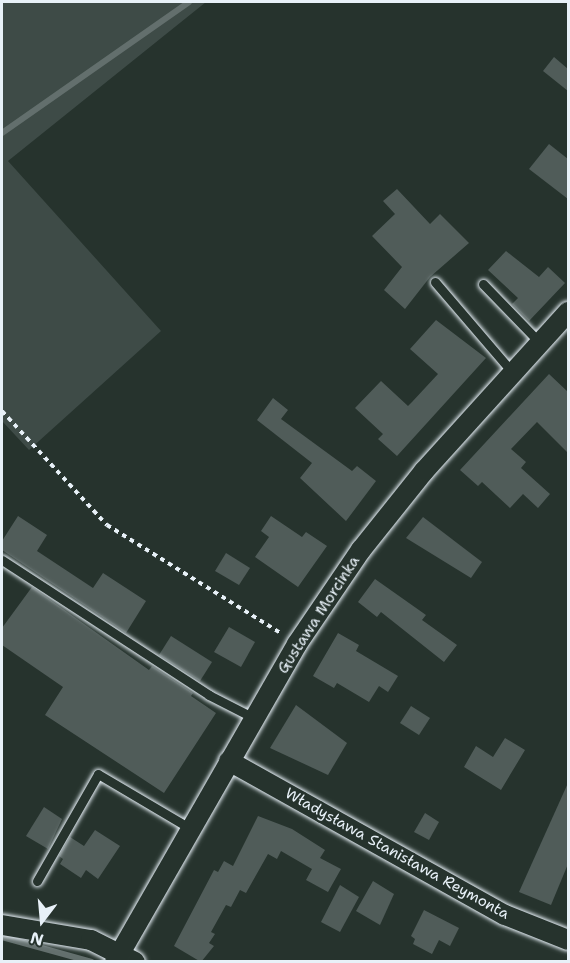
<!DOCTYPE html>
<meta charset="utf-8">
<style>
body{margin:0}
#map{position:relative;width:570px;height:963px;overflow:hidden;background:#26332d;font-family:"Shantell Sans",sans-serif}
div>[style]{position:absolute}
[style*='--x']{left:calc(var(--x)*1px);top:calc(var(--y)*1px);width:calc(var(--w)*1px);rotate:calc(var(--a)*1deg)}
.green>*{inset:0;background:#3e4b47}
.stream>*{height:6px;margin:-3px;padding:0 3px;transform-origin:3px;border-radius:3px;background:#636f6d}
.building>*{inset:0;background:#505c59}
.path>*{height:4px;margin-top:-2px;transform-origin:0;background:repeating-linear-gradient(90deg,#e8f1f8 0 4.5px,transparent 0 9px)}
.roads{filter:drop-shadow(0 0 2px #e8f1f8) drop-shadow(0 0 2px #e8f1f8)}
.lane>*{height:9px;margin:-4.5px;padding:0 4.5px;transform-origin:4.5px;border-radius:4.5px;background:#26332d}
.street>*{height:20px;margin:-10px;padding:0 10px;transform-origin:10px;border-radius:10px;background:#26332d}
span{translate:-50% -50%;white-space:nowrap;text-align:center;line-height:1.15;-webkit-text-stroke:4.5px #26332d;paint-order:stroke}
.street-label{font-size:15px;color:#e8f1f8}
.frame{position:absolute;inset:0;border:3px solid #e8f1f8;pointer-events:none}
.north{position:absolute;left:12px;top:891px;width:60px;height:60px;-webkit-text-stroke:4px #26332d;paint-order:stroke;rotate:196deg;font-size:16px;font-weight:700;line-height:24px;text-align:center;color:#e8f1f8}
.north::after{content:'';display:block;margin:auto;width:21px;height:27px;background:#e8f1f8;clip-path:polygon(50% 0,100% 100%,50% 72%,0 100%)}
</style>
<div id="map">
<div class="green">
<i style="clip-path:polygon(2px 2px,206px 2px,8px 161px,161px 331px,29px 450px,2px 421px)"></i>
</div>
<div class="stream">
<i style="--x:2;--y:133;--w:228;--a:-35"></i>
<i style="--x:2;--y:937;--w:93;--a:15.5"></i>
</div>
<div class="building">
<i style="clip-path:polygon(554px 57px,568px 69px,568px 91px,543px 71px)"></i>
<i style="clip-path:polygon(549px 144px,568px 159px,568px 199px,529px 169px)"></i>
<i style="clip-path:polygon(397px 189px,430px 224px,440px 214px,469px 243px,430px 277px,405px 309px,384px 290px,402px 267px,372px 236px,395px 214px,383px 201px)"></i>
<i style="clip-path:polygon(506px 251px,539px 277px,548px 267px,565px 283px,529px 321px,512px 304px,518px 298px,488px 270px)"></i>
<i style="clip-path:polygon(436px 320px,486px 358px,397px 456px,378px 439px,383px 434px,355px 408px,381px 381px,408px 406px,412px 402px,438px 374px,410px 349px)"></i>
<i style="clip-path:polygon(549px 374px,568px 392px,568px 453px,537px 422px,511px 449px,526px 462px,521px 468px,550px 494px,538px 508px,523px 494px,510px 508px,482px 482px,478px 486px,460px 470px)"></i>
<i style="clip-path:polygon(273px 398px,288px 410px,281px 419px,352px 471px,357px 466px,376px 481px,346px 521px,300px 478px,312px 463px,257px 420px)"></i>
<i style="clip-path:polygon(18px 516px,47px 535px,37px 551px,93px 588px,103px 573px,146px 601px,126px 633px,2px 550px,2px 541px)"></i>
<i style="clip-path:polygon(271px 516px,302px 537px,306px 532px,327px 546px,298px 587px,255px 557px,269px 537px,261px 531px)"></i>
<i style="clip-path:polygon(423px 517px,482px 562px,471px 578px,406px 538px)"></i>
<i style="clip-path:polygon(226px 553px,250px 568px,239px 585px,215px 571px)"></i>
<i style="clip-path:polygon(375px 579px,426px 615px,422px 620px,457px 645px,444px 662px,381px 612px,377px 617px,358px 602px)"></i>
<i style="clip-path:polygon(32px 587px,149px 670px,152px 666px,193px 693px,191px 696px,216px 713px,164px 793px,45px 715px,63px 687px,2px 645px,2px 628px)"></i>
<i style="clip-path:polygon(229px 627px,255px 642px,241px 667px,214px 652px)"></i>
<i style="clip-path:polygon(338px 633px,359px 645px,356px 651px,398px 676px,388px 692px,379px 686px,369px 702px,337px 683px,334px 688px,313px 676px)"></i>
<i style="clip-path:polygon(171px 636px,212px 662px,200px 681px,159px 655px)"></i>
<i style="clip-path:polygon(296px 705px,347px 743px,328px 775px,270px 748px)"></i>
<i style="clip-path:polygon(411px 706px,430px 718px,419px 735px,400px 723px)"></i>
<i style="clip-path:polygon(505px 738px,525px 750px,501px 790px,464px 767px,476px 746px,493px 757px)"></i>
<i style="clip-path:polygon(568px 783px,568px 864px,551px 905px,519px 892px)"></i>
<i style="clip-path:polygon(44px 807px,62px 819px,48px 849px,26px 836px)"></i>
<i style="clip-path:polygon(425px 813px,439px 822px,429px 840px,414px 832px)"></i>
<i style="clip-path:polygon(258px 816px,292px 829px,325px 850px,320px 858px,341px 869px,328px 892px,306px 880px,312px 869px,281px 851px,277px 859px,268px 854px,246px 893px,240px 890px,231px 907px,226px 905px,211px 932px,215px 934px,209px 943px,214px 946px,201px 962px,174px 946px,214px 870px,218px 872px,224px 861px,233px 866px)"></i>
<i style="clip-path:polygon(95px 830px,120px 846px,98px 879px,86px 870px,81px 878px,60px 864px,63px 859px,59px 856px,70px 837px,84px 846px)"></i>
<i style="clip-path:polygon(373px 881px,394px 894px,380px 925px,356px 911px)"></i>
<i style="clip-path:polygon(340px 885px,359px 897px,340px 932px,321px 922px)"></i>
<i style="clip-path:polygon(424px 910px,459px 928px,450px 946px,439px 940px,432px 954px,413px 944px,415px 939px,411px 936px)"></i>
</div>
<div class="path">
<i style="--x:2;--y:411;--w:155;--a:47.4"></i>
<i style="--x:107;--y:525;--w:206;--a:31.9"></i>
</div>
<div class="roads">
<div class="lane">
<i style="--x:435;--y:282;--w:120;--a:49.4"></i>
<i style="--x:483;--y:284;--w:82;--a:46"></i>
<i style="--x:2;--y:560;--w:247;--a:33.1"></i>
<i style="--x:209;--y:695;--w:51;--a:27.1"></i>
<i style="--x:37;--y:881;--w:123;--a:-60.3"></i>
<i style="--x:98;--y:774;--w:108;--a:30.6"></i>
</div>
<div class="street">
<i style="--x:229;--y:761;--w:316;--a:29.2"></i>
<i style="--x:505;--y:915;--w:68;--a:21.6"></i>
<i style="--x:2;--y:925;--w:90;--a:9.6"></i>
<i style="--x:91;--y:940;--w:49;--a:26.6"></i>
<i style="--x:115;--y:962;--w:366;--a:-60.2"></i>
<i style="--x:297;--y:644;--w:114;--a:-55.8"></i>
<i style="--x:361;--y:550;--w:101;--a:-51.4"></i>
<i style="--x:424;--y:471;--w:215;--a:-47.8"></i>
</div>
</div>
<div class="street-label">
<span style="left:319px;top:615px;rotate:-57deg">Gustawa Morcinka</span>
<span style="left:397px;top:854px;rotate:29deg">Władysława Stanisława Reymonta</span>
</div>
<div class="frame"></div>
<div class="north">N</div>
</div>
